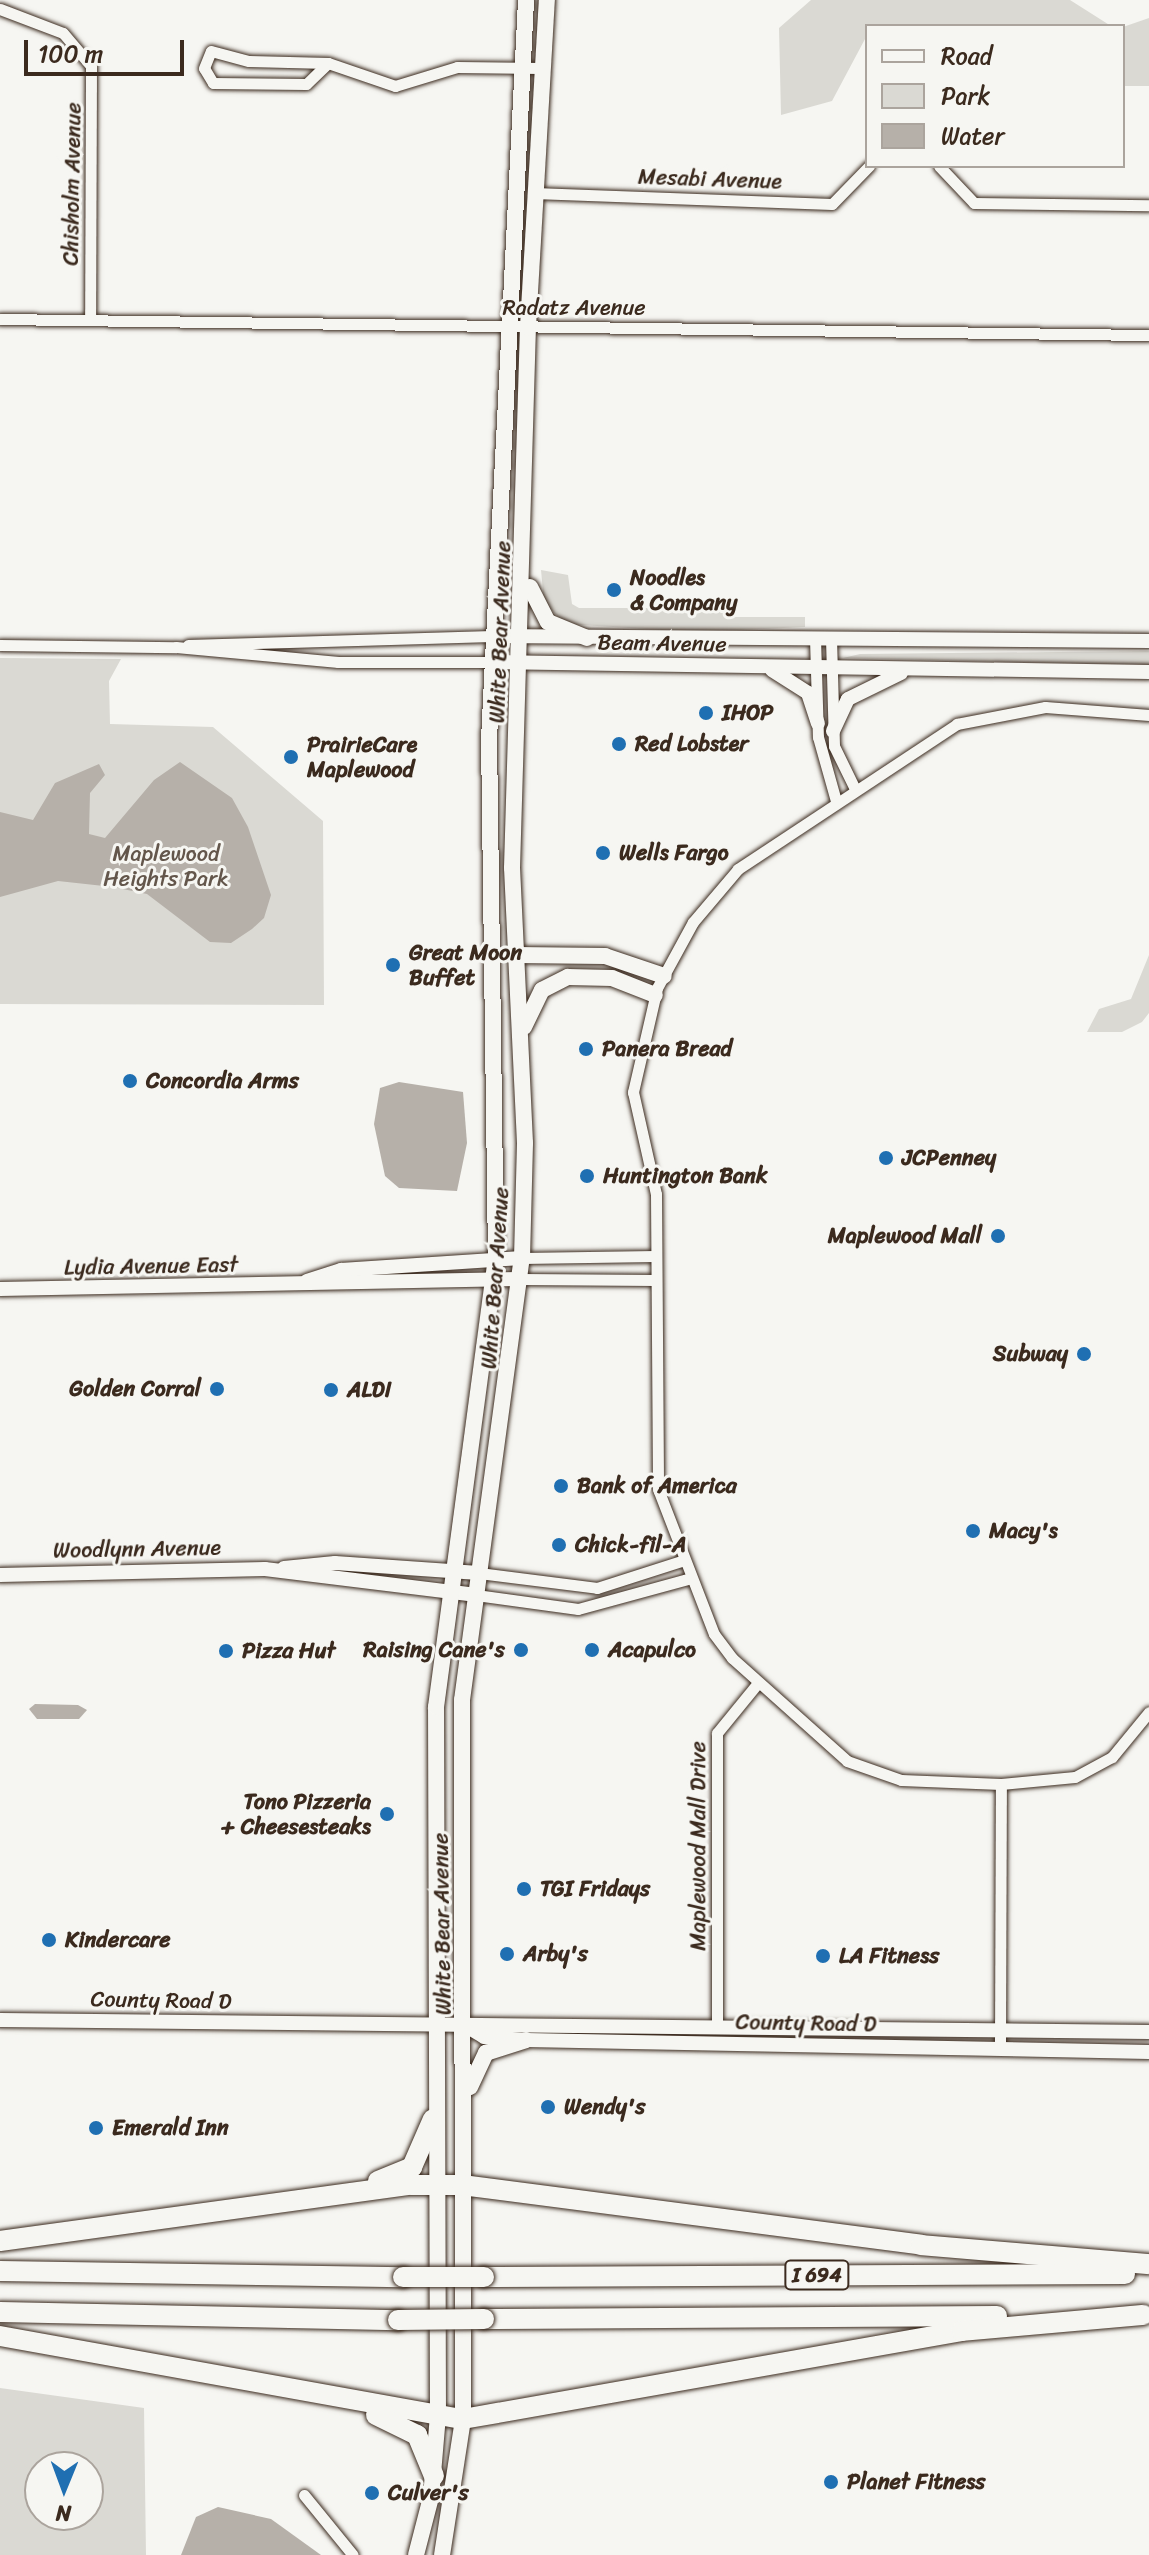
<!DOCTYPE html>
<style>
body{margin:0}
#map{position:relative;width:1149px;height:2555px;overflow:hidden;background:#f6f6f2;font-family:Sriracha,sans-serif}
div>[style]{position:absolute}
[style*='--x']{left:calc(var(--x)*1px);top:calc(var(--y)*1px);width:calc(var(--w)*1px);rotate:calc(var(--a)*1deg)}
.green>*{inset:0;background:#dad9d3}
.water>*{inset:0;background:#b6b0a9}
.roads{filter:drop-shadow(0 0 2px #3b2a1e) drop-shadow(0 0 2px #3b2a1e)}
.minor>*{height:11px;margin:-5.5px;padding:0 5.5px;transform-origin:5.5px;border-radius:5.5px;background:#f6f6f2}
.tertiary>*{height:14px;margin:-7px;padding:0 7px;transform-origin:7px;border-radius:7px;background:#f6f6f2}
.secondary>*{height:16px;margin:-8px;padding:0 8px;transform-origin:8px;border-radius:8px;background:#f6f6f2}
.motorway>*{height:20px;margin:-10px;padding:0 10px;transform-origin:10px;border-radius:10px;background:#f6f6f2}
.bridges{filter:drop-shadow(0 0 2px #3b2a1e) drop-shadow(0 0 2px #3b2a1e)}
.motorway-bridge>*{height:20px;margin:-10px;padding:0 10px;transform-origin:10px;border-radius:10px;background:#f6f6f2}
.dots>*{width:22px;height:22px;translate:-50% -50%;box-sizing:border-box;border:4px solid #f6f6f2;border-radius:50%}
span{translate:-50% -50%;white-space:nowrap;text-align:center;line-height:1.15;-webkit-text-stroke:6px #f6f6f2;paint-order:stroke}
.shield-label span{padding:2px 6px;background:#f6f6f2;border:2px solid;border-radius:6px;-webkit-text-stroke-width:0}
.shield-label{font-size:20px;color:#3b2a1e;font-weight:700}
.street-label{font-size:22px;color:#3b2a1e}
.poi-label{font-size:22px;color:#3b2a1e;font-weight:700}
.left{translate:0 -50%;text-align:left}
.right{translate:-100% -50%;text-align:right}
.park-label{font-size:22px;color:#63564b}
.legend{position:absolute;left:865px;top:24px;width:260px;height:144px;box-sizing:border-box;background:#f6f6f2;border:2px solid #aba49d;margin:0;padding:10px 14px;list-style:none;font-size:24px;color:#3b2a1e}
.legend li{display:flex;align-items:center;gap:16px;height:40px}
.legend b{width:40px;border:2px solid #aba49d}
.north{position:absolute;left:24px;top:2451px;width:80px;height:80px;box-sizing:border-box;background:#f6f6f2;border:2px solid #aba49d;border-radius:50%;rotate:181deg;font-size:22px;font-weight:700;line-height:32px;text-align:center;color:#3b2a1e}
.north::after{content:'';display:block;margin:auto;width:28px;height:36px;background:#1f6fb2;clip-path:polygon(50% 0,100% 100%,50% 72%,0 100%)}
.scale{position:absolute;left:24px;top:40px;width:160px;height:36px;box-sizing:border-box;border:4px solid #3b2a1e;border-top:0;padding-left:10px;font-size:24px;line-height:28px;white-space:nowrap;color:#3b2a1e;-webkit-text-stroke:6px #f6f6f2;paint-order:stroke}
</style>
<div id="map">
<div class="green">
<i style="clip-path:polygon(811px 0,1070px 0,1111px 26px,873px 24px,832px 101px,781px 115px,779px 28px)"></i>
<i style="clip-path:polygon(1149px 18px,1149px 86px,1123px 86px,1123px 27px)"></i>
<i style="clip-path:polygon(541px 570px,568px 575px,572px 604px,579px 608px,731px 608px,731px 617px,805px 617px,805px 627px,694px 632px,565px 624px,544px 602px)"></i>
<i style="clip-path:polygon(1149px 651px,1149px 665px,843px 658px,860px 654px)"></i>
<i style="clip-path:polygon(0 658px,121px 659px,109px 681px,110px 724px,213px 727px,323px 821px,324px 1005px,0 1004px)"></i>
<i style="clip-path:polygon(1149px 955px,1149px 1013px,1142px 1022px,1122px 1032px,1087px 1032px,1099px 1009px,1131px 999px)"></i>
<i style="clip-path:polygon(evenodd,0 2388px,144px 2408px,146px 2555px,0 2555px,0 2388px,40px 2467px,88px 2467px,88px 2515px,40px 2515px,40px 2467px)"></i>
</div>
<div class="water">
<i style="clip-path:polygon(180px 762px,232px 798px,248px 827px,271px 895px,264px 918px,252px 929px,231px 943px,210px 942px,147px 894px,113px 887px,58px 881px,0 897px,0 812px,33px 820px,55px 783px,99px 764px,105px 775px,90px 793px,89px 834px,105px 838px,154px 780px)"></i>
<i style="clip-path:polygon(399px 1082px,463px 1092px,467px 1143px,457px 1191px,399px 1188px,385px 1176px,374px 1124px,380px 1088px)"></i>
<i style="clip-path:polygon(35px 1704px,78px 1705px,87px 1710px,79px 1719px,37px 1719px,29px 1709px)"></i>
<i style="clip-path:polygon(218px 2507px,271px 2519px,321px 2555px,181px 2555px,196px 2517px)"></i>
</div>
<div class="roads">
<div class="minor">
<i style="--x:0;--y:9;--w:67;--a:20.9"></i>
<i style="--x:63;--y:33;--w:43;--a:49.7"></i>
<i style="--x:91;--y:66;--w:254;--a:90.2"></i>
<i style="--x:328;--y:63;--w:30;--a:136"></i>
<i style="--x:306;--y:84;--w:93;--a:-179.4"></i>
<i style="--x:213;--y:83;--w:17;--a:-121"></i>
<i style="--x:204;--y:68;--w:18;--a:-68"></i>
<i style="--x:211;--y:51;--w:39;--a:15"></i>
<i style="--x:249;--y:61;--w:79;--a:1.5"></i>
<i style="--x:328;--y:63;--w:71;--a:18.9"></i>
<i style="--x:395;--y:86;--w:65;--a:-17"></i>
<i style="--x:457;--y:67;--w:83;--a:0.7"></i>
<i style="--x:939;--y:166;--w:51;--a:46.6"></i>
<i style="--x:974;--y:203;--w:175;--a:0.7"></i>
<i style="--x:534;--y:193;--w:298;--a:2.1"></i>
<i style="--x:832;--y:204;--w:53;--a:-45.8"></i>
<i style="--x:0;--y:319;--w:1149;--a:0.8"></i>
<i style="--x:815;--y:638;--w:99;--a:88.3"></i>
<i style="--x:818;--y:737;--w:66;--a:74.3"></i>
<i style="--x:831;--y:638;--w:108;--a:88.4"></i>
<i style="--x:834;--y:746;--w:48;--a:64"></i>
<i style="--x:0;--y:645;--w:176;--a:0.7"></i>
<i style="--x:176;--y:647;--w:163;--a:5.3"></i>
<i style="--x:338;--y:662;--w:153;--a:0"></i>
<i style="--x:188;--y:645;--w:304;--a:-1.7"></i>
<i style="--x:1149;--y:715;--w:104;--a:-175.6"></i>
<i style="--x:1045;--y:707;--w:90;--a:169.1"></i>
<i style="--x:957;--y:724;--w:263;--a:146.5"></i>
<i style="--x:738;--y:869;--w:70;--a:130.3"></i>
<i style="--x:693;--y:922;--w:75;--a:118.6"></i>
<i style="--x:657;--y:988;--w:107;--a:103"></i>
<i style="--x:633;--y:1092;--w:105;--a:77.3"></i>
<i style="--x:656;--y:1194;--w:295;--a:89.6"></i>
<i style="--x:658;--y:1489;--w:155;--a:68.9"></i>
<i style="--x:714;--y:1634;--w:30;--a:53"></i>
<i style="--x:732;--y:1658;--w:154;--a:41.8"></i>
<i style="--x:847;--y:1761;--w:57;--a:19.4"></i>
<i style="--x:901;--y:1780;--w:100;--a:2.3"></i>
<i style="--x:1001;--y:1784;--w:74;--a:-5.4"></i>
<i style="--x:1075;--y:1777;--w:42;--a:-28.4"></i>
<i style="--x:1112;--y:1757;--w:58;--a:-50.6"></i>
<i style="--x:522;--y:1258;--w:133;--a:-0.9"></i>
<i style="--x:521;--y:1279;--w:134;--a:0.4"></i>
<i style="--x:479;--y:1573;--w:119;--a:7.2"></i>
<i style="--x:597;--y:1588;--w:91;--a:-17.8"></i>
<i style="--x:476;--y:1595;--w:103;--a:7.8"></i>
<i style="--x:578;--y:1609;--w:117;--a:-15.3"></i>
<i style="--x:717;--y:2023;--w:290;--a:-90"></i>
<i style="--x:717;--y:1733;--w:63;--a:-50.8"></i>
<i style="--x:1000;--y:2048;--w:264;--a:-89.8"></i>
<i style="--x:304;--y:2495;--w:77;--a:50.8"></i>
</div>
<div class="tertiary">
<i style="--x:492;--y:636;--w:657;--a:0.44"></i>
<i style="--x:491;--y:662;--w:658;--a:0.87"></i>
<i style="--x:772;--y:670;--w:43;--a:32.6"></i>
<i style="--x:808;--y:693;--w:32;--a:72"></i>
<i style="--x:833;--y:731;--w:35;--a:-65"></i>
<i style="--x:848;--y:699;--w:59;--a:-26.1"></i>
<i style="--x:307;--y:1281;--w:36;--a:-18"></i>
<i style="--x:341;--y:1270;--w:181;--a:-3.8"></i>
<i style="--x:0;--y:1289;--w:521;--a:-1.1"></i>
<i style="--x:284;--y:1568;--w:51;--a:-5.6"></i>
<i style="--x:335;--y:1563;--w:144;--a:4"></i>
<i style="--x:0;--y:1575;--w:265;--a:-1.3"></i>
<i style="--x:265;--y:1569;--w:213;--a:7"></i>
<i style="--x:0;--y:2020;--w:1149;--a:0.6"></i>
<i style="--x:466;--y:2026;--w:21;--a:31"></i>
<i style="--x:484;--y:2037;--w:42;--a:4.1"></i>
<i style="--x:526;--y:2040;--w:623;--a:1.1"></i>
</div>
<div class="secondary">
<i style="--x:530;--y:587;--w:39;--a:63"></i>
<i style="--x:548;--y:622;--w:42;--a:22.3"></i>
<i style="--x:516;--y:955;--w:89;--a:0.6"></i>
<i style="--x:605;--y:956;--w:62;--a:18.7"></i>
<i style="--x:524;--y:1027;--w:41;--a:-64.1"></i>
<i style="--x:542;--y:990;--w:29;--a:-27"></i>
<i style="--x:568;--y:977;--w:44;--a:1.3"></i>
<i style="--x:612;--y:978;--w:46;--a:21.6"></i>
<i style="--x:470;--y:2087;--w:38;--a:-65"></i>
<i style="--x:486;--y:2053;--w:42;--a:-18"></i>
<i style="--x:416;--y:2555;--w:60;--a:-75.5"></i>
<i style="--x:431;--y:2497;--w:82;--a:-85.1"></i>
<i style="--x:438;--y:2415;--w:708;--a:-90.16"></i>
<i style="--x:436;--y:1707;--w:453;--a:-82.4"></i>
<i style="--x:496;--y:1258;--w:519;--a:-90.77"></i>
<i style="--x:489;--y:739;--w:740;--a:-87.13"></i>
<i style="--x:442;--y:2555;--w:138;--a:-81.2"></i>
<i style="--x:463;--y:2419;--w:719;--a:-90.08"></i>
<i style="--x:462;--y:1700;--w:446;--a:-82.3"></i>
<i style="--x:522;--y:1258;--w:115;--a:-88.5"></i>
<i style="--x:525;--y:1143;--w:275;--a:-92.7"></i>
<i style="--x:512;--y:868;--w:541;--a:-88.31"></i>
<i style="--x:528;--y:327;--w:328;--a:-86.7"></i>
</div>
<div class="motorway">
<i style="--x:378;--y:2181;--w:37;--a:-22"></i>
<i style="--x:412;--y:2167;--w:52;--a:-66.4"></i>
<i style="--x:0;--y:2241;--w:415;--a:-7.8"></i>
<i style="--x:411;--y:2185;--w:51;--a:0"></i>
<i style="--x:462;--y:2185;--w:463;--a:7.4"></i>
<i style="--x:921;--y:2245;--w:229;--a:4.8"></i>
<i style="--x:0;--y:2271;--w:403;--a:0.9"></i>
<i style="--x:484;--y:2277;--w:641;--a:-0.27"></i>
<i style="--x:0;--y:2312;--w:398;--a:1.2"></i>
<i style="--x:484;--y:2319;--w:513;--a:-0.34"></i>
<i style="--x:0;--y:2336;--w:470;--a:10.2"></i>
<i style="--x:463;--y:2419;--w:507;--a:-10"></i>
<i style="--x:962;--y:2331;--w:182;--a:-5.1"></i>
<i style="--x:376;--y:2415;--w:46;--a:26"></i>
<i style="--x:417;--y:2435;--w:44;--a:67.5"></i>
</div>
</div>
<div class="bridges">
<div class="motorway-bridge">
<i style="--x:403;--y:2277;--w:81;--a:0"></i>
<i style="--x:398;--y:2320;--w:86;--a:-0.7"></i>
</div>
</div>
<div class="dots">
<i style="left:614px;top:590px;background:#1f6fb2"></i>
<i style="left:706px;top:713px;background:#1f6fb2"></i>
<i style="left:619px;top:744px;background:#1f6fb2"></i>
<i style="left:291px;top:757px;background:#1f6fb2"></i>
<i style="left:603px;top:853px;background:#1f6fb2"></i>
<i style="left:393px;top:965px;background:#1f6fb2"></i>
<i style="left:586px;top:1049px;background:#1f6fb2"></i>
<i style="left:130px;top:1081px;background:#1f6fb2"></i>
<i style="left:886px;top:1158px;background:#1f6fb2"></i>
<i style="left:587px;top:1176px;background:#1f6fb2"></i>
<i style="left:998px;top:1236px;background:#1f6fb2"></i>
<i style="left:1084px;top:1354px;background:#1f6fb2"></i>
<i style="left:217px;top:1389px;background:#1f6fb2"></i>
<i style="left:331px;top:1390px;background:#1f6fb2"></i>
<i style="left:561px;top:1486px;background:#1f6fb2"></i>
<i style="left:973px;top:1531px;background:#1f6fb2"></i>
<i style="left:559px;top:1545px;background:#1f6fb2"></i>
<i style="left:521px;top:1650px;background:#1f6fb2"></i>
<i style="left:592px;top:1650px;background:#1f6fb2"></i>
<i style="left:226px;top:1651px;background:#1f6fb2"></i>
<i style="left:387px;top:1814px;background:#1f6fb2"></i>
<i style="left:524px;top:1889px;background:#1f6fb2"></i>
<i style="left:49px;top:1940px;background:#1f6fb2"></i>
<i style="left:507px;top:1954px;background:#1f6fb2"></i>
<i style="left:823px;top:1956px;background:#1f6fb2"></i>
<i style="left:548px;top:2107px;background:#1f6fb2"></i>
<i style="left:96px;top:2128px;background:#1f6fb2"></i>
<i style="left:831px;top:2482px;background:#1f6fb2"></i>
<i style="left:372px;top:2493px;background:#1f6fb2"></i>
</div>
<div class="shield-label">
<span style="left:817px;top:2275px">I 694</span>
</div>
<div class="street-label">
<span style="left:710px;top:179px;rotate:2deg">Mesabi Avenue</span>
<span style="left:72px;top:184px;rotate:-89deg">Chisholm Avenue</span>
<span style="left:574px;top:308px">Radatz Avenue</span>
<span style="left:500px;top:632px;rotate:-88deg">White Bear Avenue</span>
<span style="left:662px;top:643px;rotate:1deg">Beam Avenue</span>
<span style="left:151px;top:1266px;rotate:-1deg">Lydia Avenue East</span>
<span style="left:495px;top:1278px;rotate:-86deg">White Bear Avenue</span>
<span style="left:137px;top:1549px;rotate:-1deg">Woodlynn Avenue</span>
<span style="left:698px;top:1846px;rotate:-90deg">Maplewood Mall Drive</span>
<span style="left:442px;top:1924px;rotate:-91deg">White Bear Avenue</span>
<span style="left:161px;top:2000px;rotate:1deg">County Road D</span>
<span style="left:806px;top:2023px;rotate:1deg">County Road D</span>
</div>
<div class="poi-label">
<span class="left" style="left:630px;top:590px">Noodles<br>&amp; Company</span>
<span class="left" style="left:722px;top:713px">IHOP</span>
<span class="left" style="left:307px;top:757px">PrairieCare<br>Maplewood</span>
<span class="left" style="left:635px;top:744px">Red Lobster</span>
<span class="left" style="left:619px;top:853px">Wells Fargo</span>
<span class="left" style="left:409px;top:965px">Great Moon<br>Buffet</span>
<span class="left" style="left:602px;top:1049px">Panera Bread</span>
<span class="left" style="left:146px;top:1081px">Concordia Arms</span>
<span class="left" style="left:902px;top:1158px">JCPenney</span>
<span class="left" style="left:603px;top:1176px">Huntington Bank</span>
<span class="right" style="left:982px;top:1236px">Maplewood Mall</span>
<span class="right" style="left:1068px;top:1354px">Subway</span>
<span class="right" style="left:201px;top:1389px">Golden Corral</span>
<span class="left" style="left:347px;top:1390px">ALDI</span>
<span class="left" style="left:577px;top:1486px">Bank of America</span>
<span class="left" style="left:989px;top:1531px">Macy's</span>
<span class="left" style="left:575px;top:1545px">Chick-fil-A</span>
<span class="right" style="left:505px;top:1650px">Raising Cane's</span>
<span class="left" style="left:608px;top:1650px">Acapulco</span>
<span class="left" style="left:242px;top:1651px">Pizza Hut</span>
<span class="right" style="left:371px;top:1814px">Tono Pizzeria<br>+ Cheesesteaks</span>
<span class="left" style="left:540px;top:1889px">TGI Fridays</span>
<span class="left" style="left:65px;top:1940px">Kindercare</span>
<span class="left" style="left:523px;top:1954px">Arby's</span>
<span class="left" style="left:839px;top:1956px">LA Fitness</span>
<span class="left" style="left:564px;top:2107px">Wendy's</span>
<span class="left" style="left:112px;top:2128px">Emerald Inn</span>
<span class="left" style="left:847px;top:2482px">Planet Fitness</span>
<span class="left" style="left:388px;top:2493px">Culver's</span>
</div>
<div class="park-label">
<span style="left:166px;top:866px">Maplewood<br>Heights Park</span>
</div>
<ul class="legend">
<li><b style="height:10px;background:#f6f6f2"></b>Road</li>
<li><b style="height:22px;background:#dad9d3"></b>Park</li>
<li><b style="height:22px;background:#b6b0a9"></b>Water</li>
</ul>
<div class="north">N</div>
<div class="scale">100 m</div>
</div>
